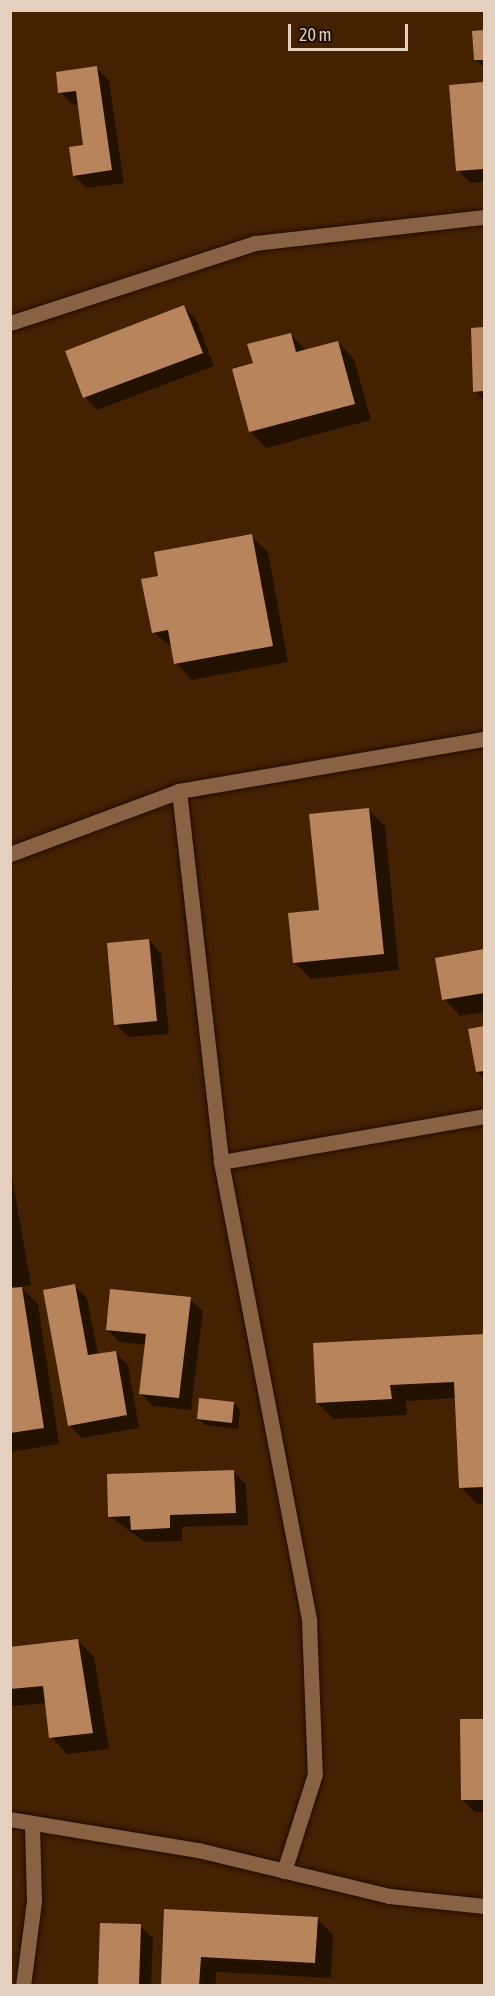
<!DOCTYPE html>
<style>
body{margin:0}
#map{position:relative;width:495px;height:1996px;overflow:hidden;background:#432101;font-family:"Asap Condensed",sans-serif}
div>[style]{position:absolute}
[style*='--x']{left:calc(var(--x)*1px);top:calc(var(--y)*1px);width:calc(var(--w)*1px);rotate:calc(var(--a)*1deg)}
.shadow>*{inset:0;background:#0007}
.building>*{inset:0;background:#b8845c}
.roads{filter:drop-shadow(0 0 2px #240b00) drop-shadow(0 0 2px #240b00)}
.street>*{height:15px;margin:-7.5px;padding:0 7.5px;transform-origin:7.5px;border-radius:7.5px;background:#896244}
span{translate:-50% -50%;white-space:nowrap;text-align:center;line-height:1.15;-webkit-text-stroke:6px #1e0f04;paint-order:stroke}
.frame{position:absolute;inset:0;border:12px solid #e5cfbe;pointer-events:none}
.scale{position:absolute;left:288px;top:24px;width:120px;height:27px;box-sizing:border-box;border:3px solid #e5cfbe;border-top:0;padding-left:8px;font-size:18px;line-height:21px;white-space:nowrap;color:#e5cfbe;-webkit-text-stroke:4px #1e0f04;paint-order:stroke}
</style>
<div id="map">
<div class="shadow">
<i style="clip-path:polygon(474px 32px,484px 32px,484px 68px,476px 60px)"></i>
<i style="clip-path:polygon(97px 68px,109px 81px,124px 183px,87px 188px,74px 176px,85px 146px,79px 104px,73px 105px,60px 92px)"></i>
<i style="clip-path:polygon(484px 84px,484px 182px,470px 183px,458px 170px,451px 87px)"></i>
<i style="clip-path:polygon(184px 307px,196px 319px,214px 366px,97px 410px,85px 397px,67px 351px)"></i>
<i style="clip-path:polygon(472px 330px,484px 330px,484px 401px,475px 391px)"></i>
<i style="clip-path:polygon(290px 334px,307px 351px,338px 342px,354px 359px,371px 420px,266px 448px,250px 431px,255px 364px)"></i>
<i style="clip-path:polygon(251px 536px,268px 552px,288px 662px,192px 680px,176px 663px,173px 648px,153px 632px,160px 577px)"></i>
<i style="clip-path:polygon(369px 810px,385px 826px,399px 970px,311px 979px,294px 962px)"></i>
<i style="clip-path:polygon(149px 940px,161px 953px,169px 1034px,129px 1037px,116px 1025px)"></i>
<i style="clip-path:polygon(484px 951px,484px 1012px,460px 1016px,444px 999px,437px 959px)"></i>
<i style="clip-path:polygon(10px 965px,13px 987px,10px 987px)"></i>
<i style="clip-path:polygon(484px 1028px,484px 1079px,477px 1072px,470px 1031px)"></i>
<i style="clip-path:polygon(10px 1166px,31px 1285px,21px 1287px,38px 1304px,59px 1444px,10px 1452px)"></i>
<i style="clip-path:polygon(74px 1286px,87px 1298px,98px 1355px,115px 1352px,128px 1365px,139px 1428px,82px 1438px,69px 1425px)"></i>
<i style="clip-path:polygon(190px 1299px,203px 1311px,191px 1410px,153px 1406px,140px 1393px,146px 1345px,120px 1342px,107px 1330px)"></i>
<i style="clip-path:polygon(484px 1336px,484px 1503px,477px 1504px,461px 1487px,456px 1398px,406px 1401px,407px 1415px,334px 1419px,317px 1403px,314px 1344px)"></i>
<i style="clip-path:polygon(234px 1403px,240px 1410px,238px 1429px,205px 1425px,198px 1419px)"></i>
<i style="clip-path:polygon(234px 1472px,246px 1484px,248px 1525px,182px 1527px,182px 1541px,145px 1542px,109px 1516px)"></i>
<i style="clip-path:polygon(78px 1641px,94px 1657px,109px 1749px,67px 1754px,51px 1737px,47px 1703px,10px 1706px,10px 1649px)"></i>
<i style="clip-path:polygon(462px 1721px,484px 1721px,484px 1812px,475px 1812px,462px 1800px)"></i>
<i style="clip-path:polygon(166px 1911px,317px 1918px,333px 1935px,331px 1978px,216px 1972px,216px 1986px,162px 1986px)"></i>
<i style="clip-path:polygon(140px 1926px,153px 1938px,151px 1986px,100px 1986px)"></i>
</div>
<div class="building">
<i style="clip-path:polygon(484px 30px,484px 60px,474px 60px,472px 31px)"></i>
<i style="clip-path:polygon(97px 66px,112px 170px,73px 176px,69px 147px,83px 145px,76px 91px,58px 93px,56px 72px)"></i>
<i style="clip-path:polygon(484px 82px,484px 169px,456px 171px,449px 85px)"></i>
<i style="clip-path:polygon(184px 305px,203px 353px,83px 398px,65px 351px)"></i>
<i style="clip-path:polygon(484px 327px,484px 391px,473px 392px,471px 328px)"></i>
<i style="clip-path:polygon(291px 333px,296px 352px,338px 341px,355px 404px,249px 432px,232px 369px,253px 363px,247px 344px)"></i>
<i style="clip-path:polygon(252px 534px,273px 646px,174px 664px,168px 630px,152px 633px,141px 579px,158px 576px,154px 552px)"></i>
<i style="clip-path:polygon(369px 808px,384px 954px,293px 963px,288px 913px,319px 910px,309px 814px)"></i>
<i style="clip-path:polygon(149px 939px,157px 1021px,114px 1025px,107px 943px)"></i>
<i style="clip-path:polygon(484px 949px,484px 993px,442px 1000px,435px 958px)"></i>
<i style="clip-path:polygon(484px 1026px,484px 1071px,476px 1072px,468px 1029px)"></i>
<i style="clip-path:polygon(75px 1284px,88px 1355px,116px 1351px,127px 1415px,68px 1426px,43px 1290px)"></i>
<i style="clip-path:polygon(22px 1287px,44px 1428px,10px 1433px,10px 1288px)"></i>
<i style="clip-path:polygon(110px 1289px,191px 1297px,179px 1398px,139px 1394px,146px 1334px,106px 1330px)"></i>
<i style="clip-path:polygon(484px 1334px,484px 1487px,459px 1488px,454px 1382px,390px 1385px,392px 1399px,316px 1403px,313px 1343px)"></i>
<i style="clip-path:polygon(199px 1398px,234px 1402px,232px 1423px,197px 1419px)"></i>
<i style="clip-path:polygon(234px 1470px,236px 1513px,170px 1515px,170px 1528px,131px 1530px,130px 1516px,108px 1517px,107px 1474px)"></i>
<i style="clip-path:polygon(78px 1639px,93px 1733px,49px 1738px,43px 1686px,10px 1689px,10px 1647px)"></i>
<i style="clip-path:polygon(460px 1719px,484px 1719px,484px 1800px,461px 1800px)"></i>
<i style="clip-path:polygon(164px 1909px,318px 1917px,315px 1963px,201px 1957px,199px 1986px,161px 1986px)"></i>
<i style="clip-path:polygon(100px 1923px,141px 1924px,139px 1986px,98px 1986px)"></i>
</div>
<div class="roads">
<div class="street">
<i style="--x:10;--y:323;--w:258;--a:-18.1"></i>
<i style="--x:255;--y:243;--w:230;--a:-6.5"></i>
<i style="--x:179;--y:791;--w:373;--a:83.5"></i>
<i style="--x:221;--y:1162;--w:467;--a:79.1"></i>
<i style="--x:309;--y:1621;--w:153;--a:87.8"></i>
<i style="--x:315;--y:1774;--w:102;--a:107.7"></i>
<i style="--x:10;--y:854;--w:180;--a:-20.4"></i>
<i style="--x:179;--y:791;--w:309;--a:-9.7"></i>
<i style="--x:221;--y:1162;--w:267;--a:-9.9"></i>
<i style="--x:10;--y:1819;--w:191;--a:9.4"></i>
<i style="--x:198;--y:1850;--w:196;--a:13.5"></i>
<i style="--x:389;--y:1896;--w:96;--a:6"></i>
<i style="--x:23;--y:1986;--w:86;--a:-82.6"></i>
<i style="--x:34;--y:1901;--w:76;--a:-91.5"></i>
</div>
</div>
<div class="frame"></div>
<div class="scale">20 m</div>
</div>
